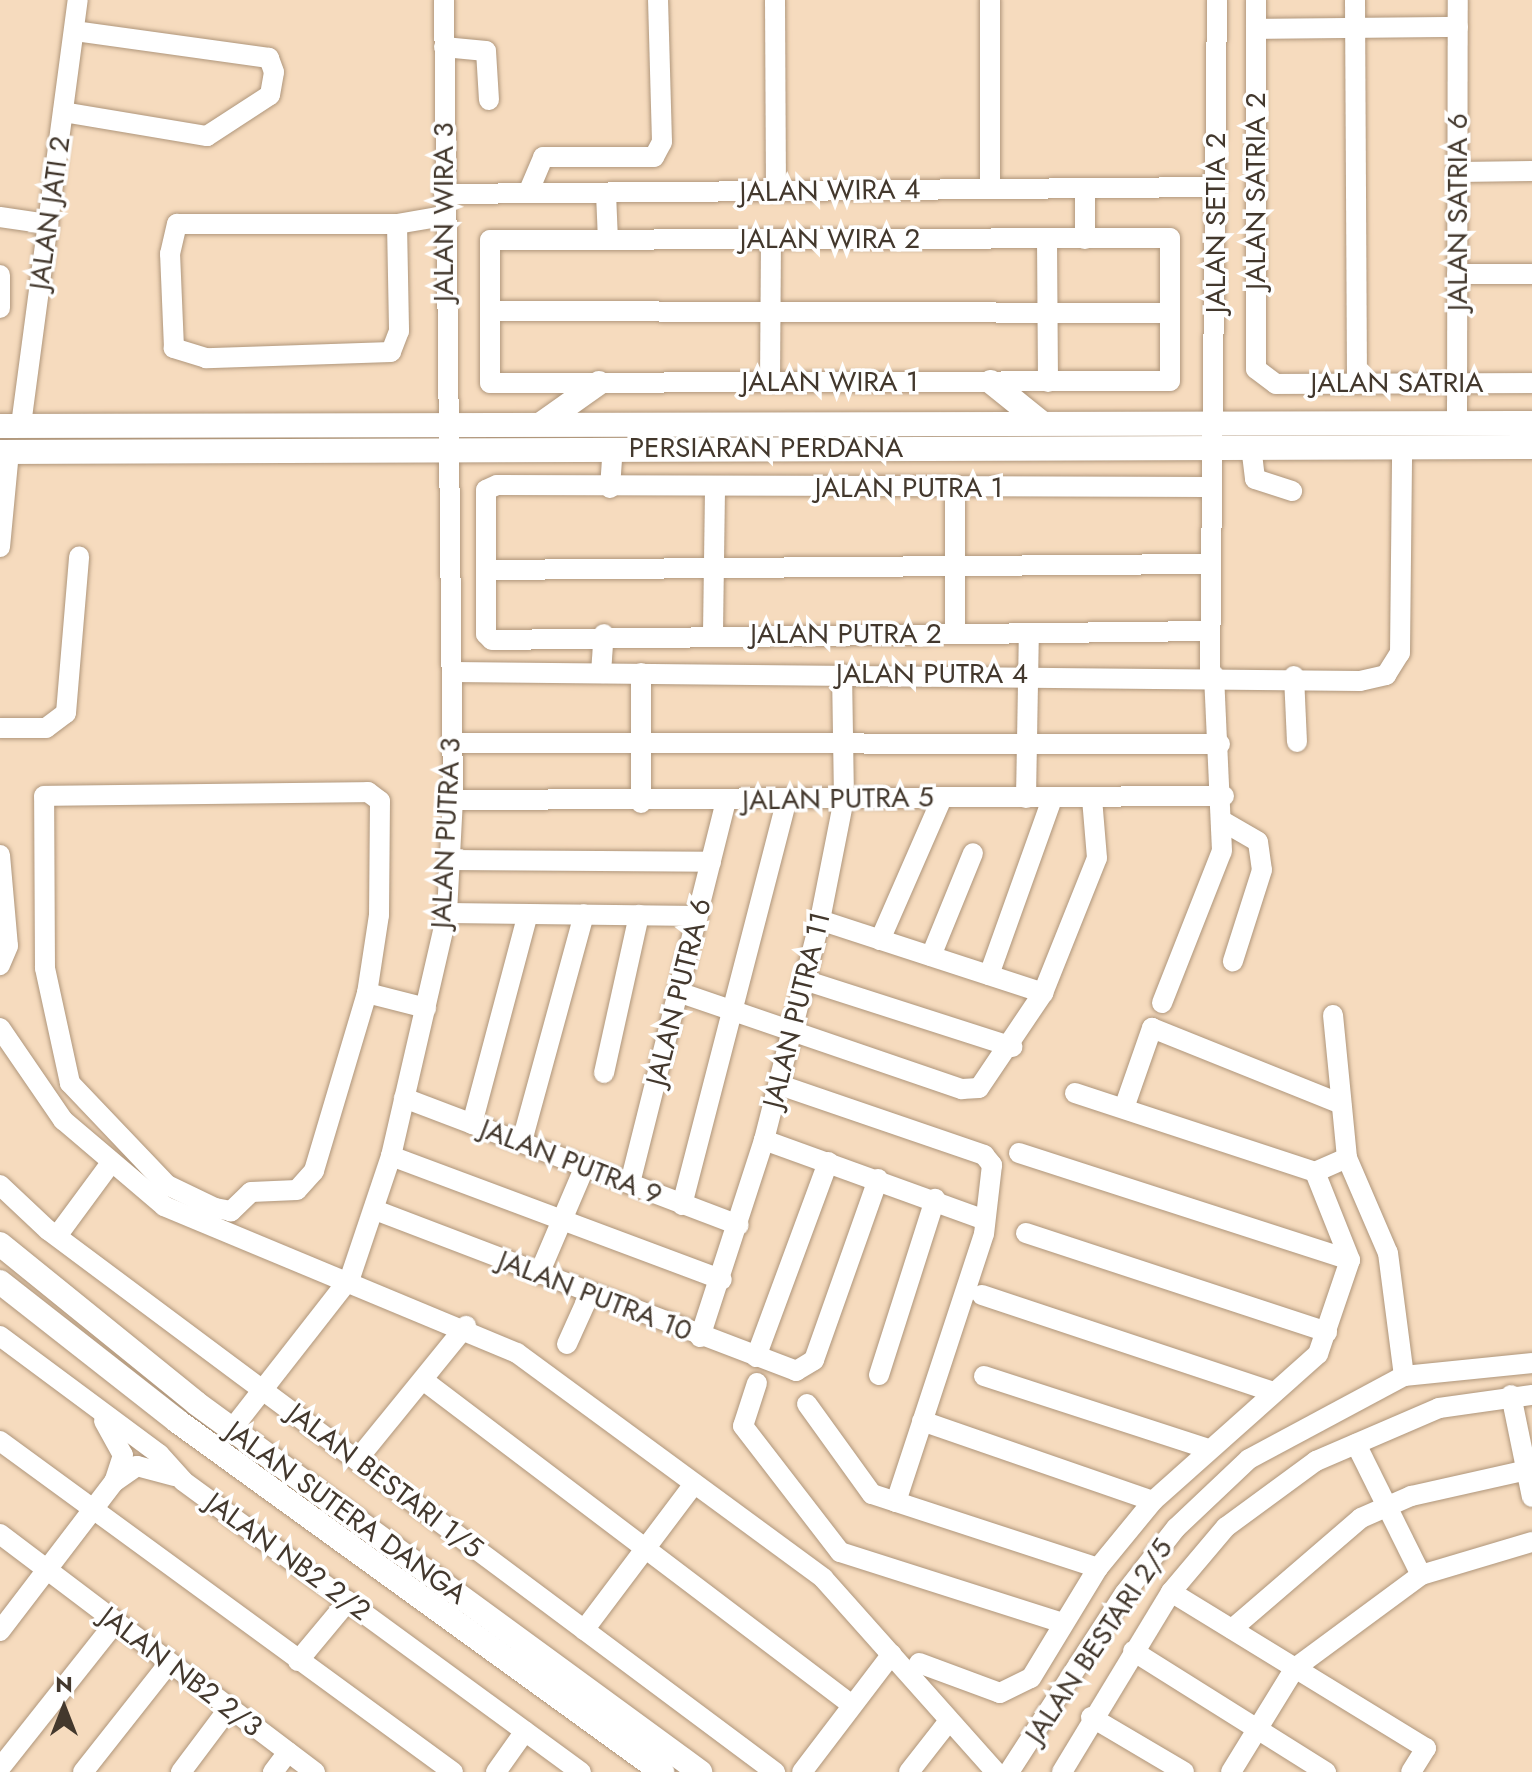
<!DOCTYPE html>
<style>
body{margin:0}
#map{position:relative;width:1532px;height:1772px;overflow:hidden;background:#f6dbbe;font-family:Jost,sans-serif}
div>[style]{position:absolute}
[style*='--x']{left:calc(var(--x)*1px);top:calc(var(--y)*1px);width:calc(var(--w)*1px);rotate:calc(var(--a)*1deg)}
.roads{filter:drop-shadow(0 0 2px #af967b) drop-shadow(0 0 2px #af967b)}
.minor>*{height:20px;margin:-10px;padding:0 10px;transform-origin:10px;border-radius:10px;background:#fff}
.major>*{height:24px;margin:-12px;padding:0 12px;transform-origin:12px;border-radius:12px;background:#fff}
span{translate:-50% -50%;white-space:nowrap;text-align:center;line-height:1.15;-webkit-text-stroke:7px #fff;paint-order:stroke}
.street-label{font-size:28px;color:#43382d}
.north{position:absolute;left:24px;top:1668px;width:80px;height:80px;-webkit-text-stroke:6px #fff;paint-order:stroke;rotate:0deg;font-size:22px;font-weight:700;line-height:32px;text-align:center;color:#43382d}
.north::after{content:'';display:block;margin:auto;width:28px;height:36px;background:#43382d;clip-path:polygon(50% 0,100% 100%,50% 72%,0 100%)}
</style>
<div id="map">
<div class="roads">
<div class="minor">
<i style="--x:775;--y:0;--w:191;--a:89.7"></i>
<i style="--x:1256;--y:0;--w:369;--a:90"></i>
<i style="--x:1256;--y:369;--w:25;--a:37"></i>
<i style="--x:1276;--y:384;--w:256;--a:-0.2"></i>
<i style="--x:1355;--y:0;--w:384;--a:89.7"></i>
<i style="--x:1256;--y:29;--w:202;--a:-0.6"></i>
<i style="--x:444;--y:47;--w:42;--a:5.4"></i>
<i style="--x:486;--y:51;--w:49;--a:86.5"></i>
<i style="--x:63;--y:112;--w:146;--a:9.5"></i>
<i style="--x:207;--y:136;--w:75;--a:-33.1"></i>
<i style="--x:270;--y:95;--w:23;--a:-80"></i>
<i style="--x:274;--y:72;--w:15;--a:-110"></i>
<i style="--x:269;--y:58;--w:197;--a:-172.1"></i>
<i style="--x:1458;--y:172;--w:74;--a:-0.8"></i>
<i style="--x:1085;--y:188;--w:51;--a:90"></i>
<i style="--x:990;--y:189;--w:189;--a:-90"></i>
<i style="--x:528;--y:193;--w:39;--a:-67"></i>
<i style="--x:543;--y:157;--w:111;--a:0"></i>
<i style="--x:654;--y:157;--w:17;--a:-62"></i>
<i style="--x:662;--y:142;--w:142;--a:-91.6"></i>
<i style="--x:606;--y:193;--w:47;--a:87.6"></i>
<i style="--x:444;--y:194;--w:772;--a:-0.52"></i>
<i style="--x:0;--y:217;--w:49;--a:8.3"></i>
<i style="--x:397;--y:224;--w:107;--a:88.9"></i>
<i style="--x:399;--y:331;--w:22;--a:111"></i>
<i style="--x:391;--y:352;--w:185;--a:178.1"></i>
<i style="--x:206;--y:358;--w:34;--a:-163"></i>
<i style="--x:174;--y:348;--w:94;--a:-92.4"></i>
<i style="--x:170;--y:254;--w:31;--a:-77"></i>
<i style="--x:177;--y:224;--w:220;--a:0"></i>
<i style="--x:397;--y:224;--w:48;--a:-9.7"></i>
<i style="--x:1170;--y:238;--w:143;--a:90"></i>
<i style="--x:1170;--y:381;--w:680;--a:179.83"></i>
<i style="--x:490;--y:383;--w:143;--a:-90"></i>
<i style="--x:490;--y:240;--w:680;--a:-0.17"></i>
<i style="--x:1047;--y:239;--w:143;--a:89.6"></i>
<i style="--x:1457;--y:274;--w:75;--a:0"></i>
<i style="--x:0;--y:275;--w:33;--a:90"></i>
<i style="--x:490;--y:311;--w:680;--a:0.17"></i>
<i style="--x:770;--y:382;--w:143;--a:-89.6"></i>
<i style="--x:1457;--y:423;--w:423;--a:-89.9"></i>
<i style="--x:21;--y:425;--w:429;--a:-82.4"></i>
<i style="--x:1251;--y:446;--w:33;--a:83"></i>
<i style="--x:1255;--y:479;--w:39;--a:18"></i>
<i style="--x:1208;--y:487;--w:711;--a:-179.84"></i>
<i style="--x:497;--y:485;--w:12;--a:156"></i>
<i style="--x:486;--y:490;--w:144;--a:90"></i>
<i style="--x:486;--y:634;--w:8;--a:45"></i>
<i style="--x:492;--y:640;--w:717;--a:-0.72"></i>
<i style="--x:610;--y:488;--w:39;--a:-86"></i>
<i style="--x:955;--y:488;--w:146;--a:90"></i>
<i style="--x:0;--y:547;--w:95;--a:-84.6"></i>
<i style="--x:486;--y:570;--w:723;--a:-0.48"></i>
<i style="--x:713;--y:633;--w:145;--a:-89.2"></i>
<i style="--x:452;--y:672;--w:908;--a:0.57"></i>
<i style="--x:1360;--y:681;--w:27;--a:-13"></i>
<i style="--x:1386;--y:675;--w:26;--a:-58"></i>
<i style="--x:1400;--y:653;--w:206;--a:-89.4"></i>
<i style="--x:601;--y:673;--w:39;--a:-86"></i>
<i style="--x:1210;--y:675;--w:675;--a:-89.41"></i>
<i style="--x:1294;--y:676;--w:66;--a:87.4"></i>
<i style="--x:0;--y:728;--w:46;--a:0"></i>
<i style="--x:46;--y:728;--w:25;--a:-37"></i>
<i style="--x:66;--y:713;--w:157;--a:-85.2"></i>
<i style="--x:452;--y:743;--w:768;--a:0.07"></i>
<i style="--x:368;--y:792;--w:15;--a:37"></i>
<i style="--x:380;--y:801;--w:114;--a:90.5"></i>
<i style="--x:379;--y:915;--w:79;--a:98.7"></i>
<i style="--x:367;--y:993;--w:186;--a:106.6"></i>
<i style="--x:314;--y:1171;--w:25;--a:132"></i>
<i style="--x:297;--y:1190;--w:46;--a:177.5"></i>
<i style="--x:251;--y:1192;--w:28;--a:136"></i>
<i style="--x:231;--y:1211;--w:16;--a:-169"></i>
<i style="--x:215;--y:1208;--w:53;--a:-154.4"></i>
<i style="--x:167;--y:1185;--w:141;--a:-133.6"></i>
<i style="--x:70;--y:1083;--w:118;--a:-102.3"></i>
<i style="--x:45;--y:968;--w:172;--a:-90.3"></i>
<i style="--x:44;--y:796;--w:324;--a:-0.7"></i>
<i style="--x:1026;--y:798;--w:164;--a:-89"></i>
<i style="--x:453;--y:800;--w:771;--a:-0.3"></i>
<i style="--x:641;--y:803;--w:130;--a:-90"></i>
<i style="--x:1224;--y:822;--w:39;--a:30"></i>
<i style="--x:1258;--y:842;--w:28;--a:82"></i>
<i style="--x:1262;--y:870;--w:96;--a:107.7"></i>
<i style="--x:0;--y:855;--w:91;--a:85"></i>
<i style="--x:8;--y:946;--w:21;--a:113"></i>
<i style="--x:450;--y:860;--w:261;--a:0.4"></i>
<i style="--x:447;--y:913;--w:251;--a:0.7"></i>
<i style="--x:820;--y:920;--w:235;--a:18.1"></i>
<i style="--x:880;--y:940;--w:155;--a:-66.4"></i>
<i style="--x:931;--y:956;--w:111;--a:-67.8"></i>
<i style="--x:989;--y:975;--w:187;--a:-70.3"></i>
<i style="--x:804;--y:980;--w:219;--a:17.8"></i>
<i style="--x:367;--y:993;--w:61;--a:14.3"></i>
<i style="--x:681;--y:993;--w:297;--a:18.9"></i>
<i style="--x:962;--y:1089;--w:17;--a:-3"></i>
<i style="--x:979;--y:1088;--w:115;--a:-56"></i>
<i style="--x:1043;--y:993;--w:145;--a:-68.2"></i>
<i style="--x:1097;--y:858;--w:59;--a:-94.8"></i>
<i style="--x:1162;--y:1003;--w:163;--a:-68.5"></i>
<i style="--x:1222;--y:851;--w:176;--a:-92.6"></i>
<i style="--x:1333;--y:1015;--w:144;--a:84.4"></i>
<i style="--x:1347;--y:1158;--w:103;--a:66.7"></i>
<i style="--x:1388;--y:1253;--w:124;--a:82.6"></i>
<i style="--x:0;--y:1028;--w:112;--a:55.6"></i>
<i style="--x:63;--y:1120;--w:133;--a:40.4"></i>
<i style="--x:164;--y:1206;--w:382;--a:22.6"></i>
<i style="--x:517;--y:1353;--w:380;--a:36.3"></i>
<i style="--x:823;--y:1578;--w:260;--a:48.3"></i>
<i style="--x:604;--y:1073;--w:162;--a:-77.5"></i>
<i style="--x:780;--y:1085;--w:216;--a:18.9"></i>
<i style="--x:984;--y:1155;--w:13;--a:51"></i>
<i style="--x:992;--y:1165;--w:69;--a:96.6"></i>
<i style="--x:984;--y:1234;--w:282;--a:108.2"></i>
<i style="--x:1075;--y:1093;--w:253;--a:18.2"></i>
<i style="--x:1315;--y:1172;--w:35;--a:-24"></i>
<i style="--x:404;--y:1098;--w:358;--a:20.8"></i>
<i style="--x:1124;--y:1108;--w:85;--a:-70.7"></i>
<i style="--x:1152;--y:1028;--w:204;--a:21.9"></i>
<i style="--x:472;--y:1124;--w:217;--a:-75.1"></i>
<i style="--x:764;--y:1140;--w:232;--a:19.9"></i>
<i style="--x:522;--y:1141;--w:235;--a:-74.7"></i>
<i style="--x:1019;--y:1153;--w:348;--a:17.9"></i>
<i style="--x:391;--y:1156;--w:353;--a:20.5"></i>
<i style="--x:630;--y:1183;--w:394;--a:-75.9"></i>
<i style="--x:0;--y:1185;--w:66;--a:43.2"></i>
<i style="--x:48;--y:1230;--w:907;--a:36.71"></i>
<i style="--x:682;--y:1205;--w:418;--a:-75.5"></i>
<i style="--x:375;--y:1210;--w:451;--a:20.9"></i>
<i style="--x:796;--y:1371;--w:21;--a:-31"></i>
<i style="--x:814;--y:1360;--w:192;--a:-70.5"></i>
<i style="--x:1026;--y:1233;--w:317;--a:18.2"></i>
<i style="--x:57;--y:1236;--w:89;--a:-53.6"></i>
<i style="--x:539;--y:1274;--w:117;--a:-66.9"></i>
<i style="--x:982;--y:1295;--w:308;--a:18.4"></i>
<i style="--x:0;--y:1336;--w:198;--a:36.6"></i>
<i style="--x:159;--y:1454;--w:36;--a:48"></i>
<i style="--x:183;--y:1481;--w:493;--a:36.2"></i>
<i style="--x:700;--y:1337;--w:207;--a:-72"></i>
<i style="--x:764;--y:1140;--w:227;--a:-75.7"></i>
<i style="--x:820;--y:920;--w:123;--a:-78.8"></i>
<i style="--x:844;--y:799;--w:125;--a:-90.9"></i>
<i style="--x:567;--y:1344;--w:56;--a:-65.7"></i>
<i style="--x:756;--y:1357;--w:208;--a:-69.7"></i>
<i style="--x:879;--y:1375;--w:185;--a:-72.3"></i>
<i style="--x:984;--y:1376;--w:232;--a:18"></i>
<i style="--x:423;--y:1380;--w:538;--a:37.15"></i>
<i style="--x:757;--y:1383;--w:45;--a:108"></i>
<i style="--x:743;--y:1426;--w:159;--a:52.4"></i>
<i style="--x:840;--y:1552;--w:233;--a:17.7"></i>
<i style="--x:1511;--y:1395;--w:104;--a:78.4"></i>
<i style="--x:807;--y:1404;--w:111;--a:54.2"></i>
<i style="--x:872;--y:1494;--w:238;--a:18.1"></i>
<i style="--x:104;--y:1421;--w:39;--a:61"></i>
<i style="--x:123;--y:1455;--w:28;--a:108"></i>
<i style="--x:922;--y:1421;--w:244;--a:19.1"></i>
<i style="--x:232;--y:1429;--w:192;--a:-52"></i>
<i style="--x:350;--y:1278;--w:129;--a:-71.4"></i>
<i style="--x:391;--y:1156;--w:249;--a:-77"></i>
<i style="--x:447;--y:913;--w:113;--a:-87"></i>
<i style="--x:453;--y:800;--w:800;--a:-90.64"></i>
<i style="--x:0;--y:1441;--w:561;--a:36.16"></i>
<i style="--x:1356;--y:1444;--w:146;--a:63.6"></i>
<i style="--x:357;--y:1460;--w:173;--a:-50.9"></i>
<i style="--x:0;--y:1534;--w:395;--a:37.1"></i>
<i style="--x:1171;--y:1592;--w:299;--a:31.5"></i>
<i style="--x:1426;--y:1748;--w:28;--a:122"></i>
<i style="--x:1232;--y:1629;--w:170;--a:-40.7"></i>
<i style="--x:1361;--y:1518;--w:55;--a:-23.7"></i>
<i style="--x:1411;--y:1496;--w:124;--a:-12.6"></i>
<i style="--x:584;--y:1630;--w:183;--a:-53"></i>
<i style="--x:0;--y:1631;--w:188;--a:-52.6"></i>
<i style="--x:114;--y:1482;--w:28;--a:-35"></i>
<i style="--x:137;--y:1466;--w:39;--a:15"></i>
<i style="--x:1133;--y:1651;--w:228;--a:32.1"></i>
<i style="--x:298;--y:1661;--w:78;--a:-50.2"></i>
<i style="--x:919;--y:1663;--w:86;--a:20.3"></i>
<i style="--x:1000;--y:1693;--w:34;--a:-26"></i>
<i style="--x:1031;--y:1678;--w:129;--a:-58.7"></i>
<i style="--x:1098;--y:1568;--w:87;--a:-50.6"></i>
<i style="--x:1153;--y:1501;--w:221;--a:-41.7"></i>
<i style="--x:1318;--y:1354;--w:99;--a:-71.2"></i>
<i style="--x:1350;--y:1260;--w:95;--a:-111.7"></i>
<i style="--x:1091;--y:1717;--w:108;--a:30.6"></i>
<i style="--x:0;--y:1768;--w:185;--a:-51.6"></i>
<i style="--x:83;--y:1772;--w:139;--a:-51.7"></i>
<i style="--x:181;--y:1772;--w:80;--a:-53.1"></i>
<i style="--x:273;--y:1772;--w:25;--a:-53"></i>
<i style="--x:496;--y:1772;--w:50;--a:-54.7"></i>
<i style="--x:802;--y:1772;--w:148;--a:-52.7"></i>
<i style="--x:909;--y:1772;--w:63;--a:-52"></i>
<i style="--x:1009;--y:1772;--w:213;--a:-57.1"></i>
<i style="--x:1125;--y:1593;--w:83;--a:-51.9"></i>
<i style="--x:1176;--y:1528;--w:100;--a:-43.4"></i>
<i style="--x:1249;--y:1459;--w:176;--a:-28.2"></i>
<i style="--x:1404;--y:1376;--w:129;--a:-5.8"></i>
<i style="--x:1062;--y:1772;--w:210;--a:-58.8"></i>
<i style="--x:1171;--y:1592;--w:85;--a:-49.8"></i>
<i style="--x:1226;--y:1527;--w:112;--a:-36.3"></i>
<i style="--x:1316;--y:1461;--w:134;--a:-23.3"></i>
<i style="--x:1439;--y:1408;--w:94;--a:-8"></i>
<i style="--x:1231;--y:1772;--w:122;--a:-58.4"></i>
<i style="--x:1295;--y:1668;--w:157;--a:-36.4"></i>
<i style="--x:1421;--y:1575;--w:116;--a:-16.6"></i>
</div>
<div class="major">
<i style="--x:991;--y:382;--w:65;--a:38.8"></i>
<i style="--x:541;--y:424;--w:71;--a:-35.3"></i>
<i style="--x:0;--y:426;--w:1532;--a:-0.11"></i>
<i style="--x:0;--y:452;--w:1532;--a:-0.19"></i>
<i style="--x:0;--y:1244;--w:252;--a:39"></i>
<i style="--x:196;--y:1403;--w:625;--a:36.21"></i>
<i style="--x:0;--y:1282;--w:225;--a:38.1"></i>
<i style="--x:177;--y:1421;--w:599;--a:35.89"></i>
</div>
</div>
<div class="street-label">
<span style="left:830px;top:191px;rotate:-1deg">JALAN WIRA 4</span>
<span style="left:1256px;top:191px;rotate:-90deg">JALAN SATRIA 2</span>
<span style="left:444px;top:212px;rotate:-90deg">JALAN WIRA 3</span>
<span style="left:1458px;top:212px;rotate:-90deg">JALAN SATRIA 6</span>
<span style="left:50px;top:213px;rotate:-82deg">JALAN JATI 2</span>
<span style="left:1216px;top:223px;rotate:-90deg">JALAN SETIA 2</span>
<span style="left:830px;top:239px">JALAN WIRA 2</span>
<span style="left:830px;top:382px">JALAN WIRA 1</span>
<span style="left:1397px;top:383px">JALAN SATRIA</span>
<span style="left:766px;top:448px">PERSIARAN PERDANA</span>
<span style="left:909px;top:488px">JALAN PUTRA 1</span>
<span style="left:846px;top:634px">JALAN PUTRA 2</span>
<span style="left:932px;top:674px">JALAN PUTRA 4</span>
<span style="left:838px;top:799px;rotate:-1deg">JALAN PUTRA 5</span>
<span style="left:446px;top:833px;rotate:-87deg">JALAN PUTRA 3</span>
<span style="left:679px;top:992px;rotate:-76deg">JALAN PUTRA 6</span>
<span style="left:797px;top:1010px;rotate:-76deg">JALAN PUTRA 11</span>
<span style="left:571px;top:1162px;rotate:21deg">JALAN PUTRA 9</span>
<span style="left:595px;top:1296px;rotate:21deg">JALAN PUTRA 10</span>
<span style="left:385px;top:1481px;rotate:37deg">JALAN BESTARI 1/5</span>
<span style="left:346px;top:1513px;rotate:36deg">JALAN SUTERA DANGA</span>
<span style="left:288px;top:1557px;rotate:36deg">JALAN NB2 2/2</span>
<span style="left:1099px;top:1641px;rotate:-56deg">JALAN BESTARI 2/5</span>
<span style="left:181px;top:1672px;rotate:37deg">JALAN NB2 2/3</span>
</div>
<div class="north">N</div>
</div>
